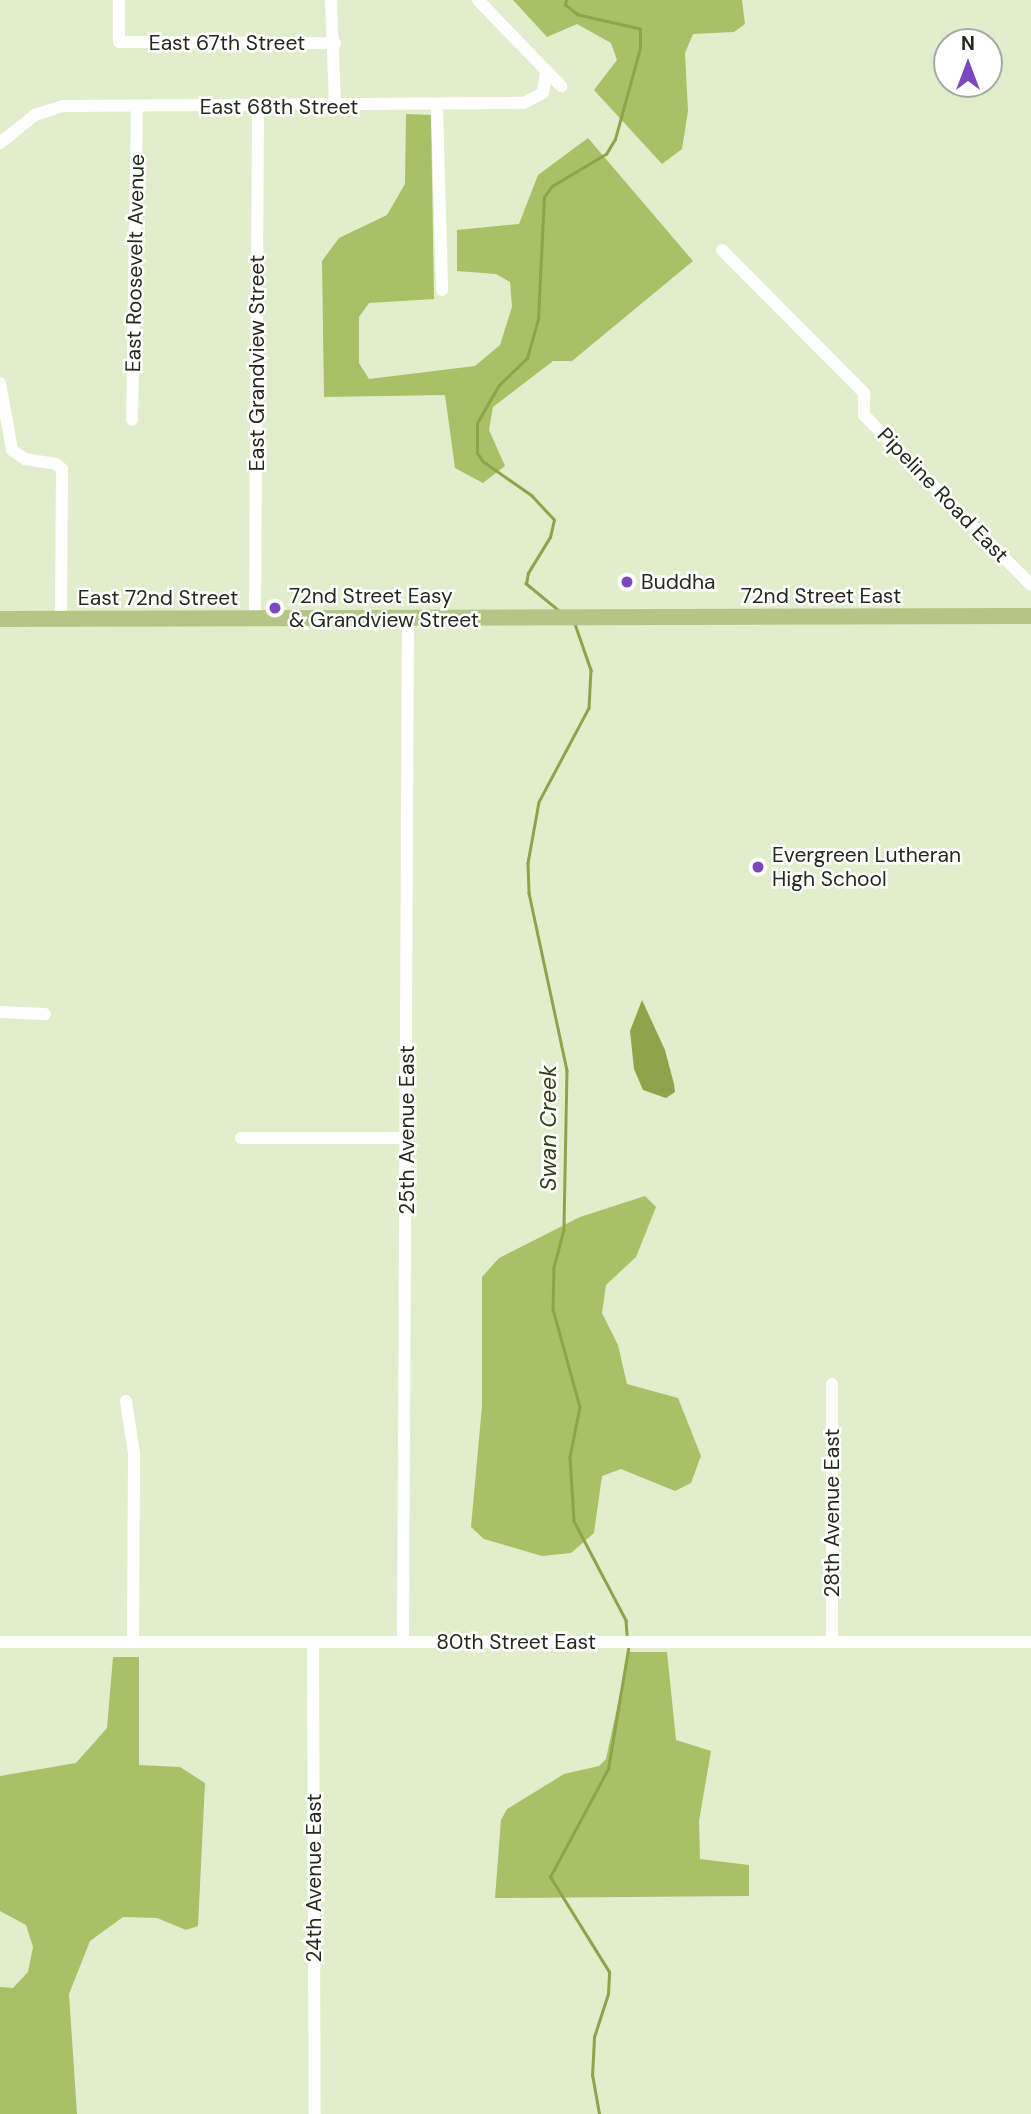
<!DOCTYPE html>
<style>
body{margin:0}
#map{position:relative;width:1031px;height:2114px;overflow:hidden;background:#e2edcc;font-family:"DM Sans",sans-serif}
div>[style]{position:absolute}
[style*='--x']{left:calc(var(--x)*1px);top:calc(var(--y)*1px);width:calc(var(--w)*1px);rotate:calc(var(--a)*1deg)}
.forest>*{inset:0;background:#a8c066}
.water>*{inset:0;background:#8da44b}
.stream>*{height:2.5px;margin:-1.25px;padding:0 1.25px;transform-origin:1.25px;border-radius:1.25px;background:#8da44b}
.minor>*{height:12px;margin:-6px;padding:0 6px;transform-origin:6px;border-radius:6px;background:#fff}
.major>*{height:16px;margin:-8px;padding:0 8px;transform-origin:8px;border-radius:8px;background:#b6c585}
.dots>*{width:19px;height:19px;translate:-50% -50%;box-sizing:border-box;border:4px solid #fff;border-radius:50%}
span{translate:-50% -50%;white-space:nowrap;text-align:center;line-height:1.15;-webkit-text-stroke:5px #fff;paint-order:stroke}
.street-label{font-size:21px;color:#25291d}
.poi-label{font-size:21px;color:#25291d}
.left{translate:0 -50%;text-align:left}
.water-label{font-size:23px;color:#343d18;font-style:italic}
.north{position:absolute;left:933px;top:28px;width:70px;height:70px;box-sizing:border-box;background:#fff;border:2px solid #a8a9a5;border-radius:50%;rotate:0deg;font-size:19px;font-weight:700;line-height:28px;text-align:center;color:#25291d}
.north::after{content:'';display:block;margin:auto;width:24px;height:32px;background:#7d47be;clip-path:polygon(50% 0,100% 100%,50% 72%,0 100%)}
</style>
<div id="map">
<div class="forest">
<i style="clip-path:polygon(513px 0,742px 0,745px 24px,734px 32px,693px 34px,685px 53px,688px 111px,682px 149px,662px 164px,594px 90px,617px 60px,611px 43px,577px 24px,547px 37px)"></i>
<i style="clip-path:polygon(406px 114px,431px 115px,434px 299px,369px 303px,359px 317px,359px 363px,369px 379px,475px 366px,500px 345px,512px 307px,510px 282px,496px 274px,457px 271px,457px 230px,519px 224px,538px 175px,588px 138px,693px 261px,572px 361px,553px 361px,493px 407px,489px 430px,505px 466px,483px 483px,455px 468px,445px 395px,324px 397px,322px 261px,339px 238px,387px 215px,405px 184px)"></i>
<i style="clip-path:polygon(645px 1196px,656px 1207px,636px 1257px,606px 1285px,602px 1313px,618px 1345px,627px 1384px,678px 1398px,701px 1456px,691px 1483px,675px 1491px,621px 1469px,602px 1476px,594px 1533px,571px 1553px,542px 1556px,484px 1539px,471px 1527px,482px 1406px,482px 1277px,499px 1258px,580px 1217px)"></i>
<i style="clip-path:polygon(629px 1652px,667px 1652px,676px 1740px,711px 1751px,699px 1821px,700px 1859px,749px 1865px,749px 1896px,495px 1898px,501px 1820px,507px 1809px,564px 1774px,599px 1766px,606px 1759px)"></i>
<i style="clip-path:polygon(113px 1657px,139px 1657px,139px 1765px,180px 1767px,205px 1783px,198px 1926px,186px 1930px,157px 1918px,123px 1917px,90px 1941px,69px 1994px,77px 2114px,0 2114px,0 1987px,13px 1988px,28px 1972px,33px 1947px,26px 1925px,0 1911px,0 1776px,76px 1763px,107px 1728px)"></i>
</div>
<div class="water">
<i style="clip-path:polygon(642px 1000px,665px 1050px,674px 1084px,675px 1092px,666px 1098px,643px 1090px,634px 1069px,630px 1031px)"></i>
</div>
<div class="stream">
<i style="--x:559;--y:611;--w:43;--a:-140.7"></i>
<i style="--x:526;--y:584;--w:11;--a:-80"></i>
<i style="--x:528;--y:573;--w:42;--a:-58.6"></i>
<i style="--x:550;--y:537;--w:17;--a:-77"></i>
<i style="--x:554;--y:520;--w:33;--a:-133"></i>
<i style="--x:532;--y:496;--w:60;--a:-145.2"></i>
<i style="--x:483;--y:462;--w:11;--a:-124"></i>
<i style="--x:477;--y:453;--w:30;--a:-90"></i>
<i style="--x:477;--y:423;--w:44;--a:-59.9"></i>
<i style="--x:499;--y:385;--w:39;--a:-44"></i>
<i style="--x:527;--y:358;--w:41;--a:-74.2"></i>
<i style="--x:538;--y:319;--w:122;--a:-87.2"></i>
<i style="--x:544;--y:197;--w:14;--a:-54"></i>
<i style="--x:552;--y:186;--w:63;--a:-30.7"></i>
<i style="--x:606;--y:154;--w:17;--a:-59"></i>
<i style="--x:615;--y:139;--w:94;--a:-74.6"></i>
<i style="--x:640;--y:48;--w:19;--a:-90"></i>
<i style="--x:640;--y:29;--w:64;--a:-167.3"></i>
<i style="--x:578;--y:15;--w:16;--a:-142"></i>
<i style="--x:565;--y:5;--w:5;--a:-79"></i>
<i style="--x:575;--y:624;--w:49;--a:70.8"></i>
<i style="--x:591;--y:670;--w:38;--a:93"></i>
<i style="--x:589;--y:708;--w:106;--a:118"></i>
<i style="--x:539;--y:802;--w:62;--a:100.2"></i>
<i style="--x:528;--y:863;--w:30;--a:88"></i>
<i style="--x:529;--y:893;--w:181;--a:77.9"></i>
<i style="--x:567;--y:1070;--w:160;--a:91.1"></i>
<i style="--x:564;--y:1230;--w:39;--a:105"></i>
<i style="--x:554;--y:1268;--w:41;--a:91.4"></i>
<i style="--x:553;--y:1309;--w:102;--a:74.6"></i>
<i style="--x:580;--y:1407;--w:51;--a:101.3"></i>
<i style="--x:570;--y:1457;--w:64;--a:86.4"></i>
<i style="--x:574;--y:1521;--w:112;--a:62.3"></i>
<i style="--x:626;--y:1620;--w:14;--a:86"></i>
<i style="--x:599;--y:2114;--w:39;--a:-100"></i>
<i style="--x:592;--y:2076;--w:39;--a:-87"></i>
<i style="--x:594;--y:2037;--w:45;--a:-72"></i>
<i style="--x:608;--y:1994;--w:22;--a:-87"></i>
<i style="--x:609;--y:1972;--w:112;--a:-121.8"></i>
<i style="--x:550;--y:1877;--w:123;--a:-61.8"></i>
<i style="--x:608;--y:1769;--w:122;--a:-80.5"></i>
</div>
<div class="minor">
<i style="--x:119;--y:0;--w:42;--a:90"></i>
<i style="--x:119;--y:42;--w:216;--a:0.3"></i>
<i style="--x:331;--y:0;--w:106;--a:87.8"></i>
<i style="--x:478;--y:0;--w:120;--a:46"></i>
<i style="--x:437;--y:107;--w:183;--a:88.4"></i>
<i style="--x:0;--y:143;--w:45;--a:-38.7"></i>
<i style="--x:35;--y:115;--w:29;--a:-18"></i>
<i style="--x:63;--y:106;--w:461;--a:-0.4"></i>
<i style="--x:524;--y:103;--w:21;--a:-28"></i>
<i style="--x:543;--y:93;--w:22;--a:-82"></i>
<i style="--x:722;--y:250;--w:202;--a:45.2"></i>
<i style="--x:864;--y:393;--w:22;--a:90"></i>
<i style="--x:864;--y:415;--w:238;--a:45.5"></i>
<i style="--x:0;--y:383;--w:68;--a:79.8"></i>
<i style="--x:12;--y:450;--w:16;--a:35"></i>
<i style="--x:25;--y:459;--w:31;--a:9"></i>
<i style="--x:56;--y:464;--w:8;--a:40"></i>
<i style="--x:62;--y:469;--w:150;--a:90.4"></i>
<i style="--x:132;--y:420;--w:313;--a:-89.1"></i>
<i style="--x:255;--y:618;--w:510;--a:-89.66"></i>
<i style="--x:0;--y:1012;--w:45;--a:2.5"></i>
<i style="--x:241;--y:1138;--w:167;--a:0"></i>
<i style="--x:832;--y:1384;--w:258;--a:90"></i>
<i style="--x:126;--y:1401;--w:53;--a:81.3"></i>
<i style="--x:134;--y:1453;--w:189;--a:90.3"></i>
<i style="--x:0;--y:1642;--w:1031;--a:0"></i>
<i style="--x:313;--y:1642;--w:472;--a:89.8"></i>
<i style="--x:403;--y:1642;--w:1024;--a:-89.72"></i>
</div>
<div class="major">
<i style="--x:0;--y:619;--w:1031;--a:-0.17"></i>
</div>
<div class="dots">
<i style="left:627px;top:582px;background:#7d47be"></i>
<i style="left:275px;top:608px;background:#7d47be"></i>
<i style="left:758px;top:867px;background:#7d47be"></i>
</div>
<div class="street-label">
<span style="left:227px;top:43px">East 67th Street</span>
<span style="left:279px;top:107px">East 68th Street</span>
<span style="left:135px;top:263px;rotate:-89deg">East Roosevelt Avenue</span>
<span style="left:257px;top:363px;rotate:-90deg">East Grandview Street</span>
<span style="left:943px;top:495px;rotate:46deg">Pipeline Road East</span>
<span style="left:821px;top:596px">72nd Street East</span>
<span style="left:158px;top:598px">East 72nd Street</span>
<span style="left:407px;top:1130px;rotate:-90deg">25th Avenue East</span>
<span style="left:832px;top:1513px;rotate:-90deg">28th Avenue East</span>
<span style="left:516px;top:1642px">80th Street East</span>
<span style="left:314px;top:1878px;rotate:-90deg">24th Avenue East</span>
</div>
<div class="poi-label">
<span class="left" style="left:641px;top:582px">Buddha</span>
<span class="left" style="left:289px;top:608px">72nd Street Easy<br>&amp; Grandview Street</span>
<span class="left" style="left:772px;top:867px">Evergreen Lutheran<br>High School</span>
</div>
<div class="water-label">
<span style="left:548px;top:1128px;rotate:-90deg">Swan Creek</span>
</div>
<div class="north">N</div>
</div>
